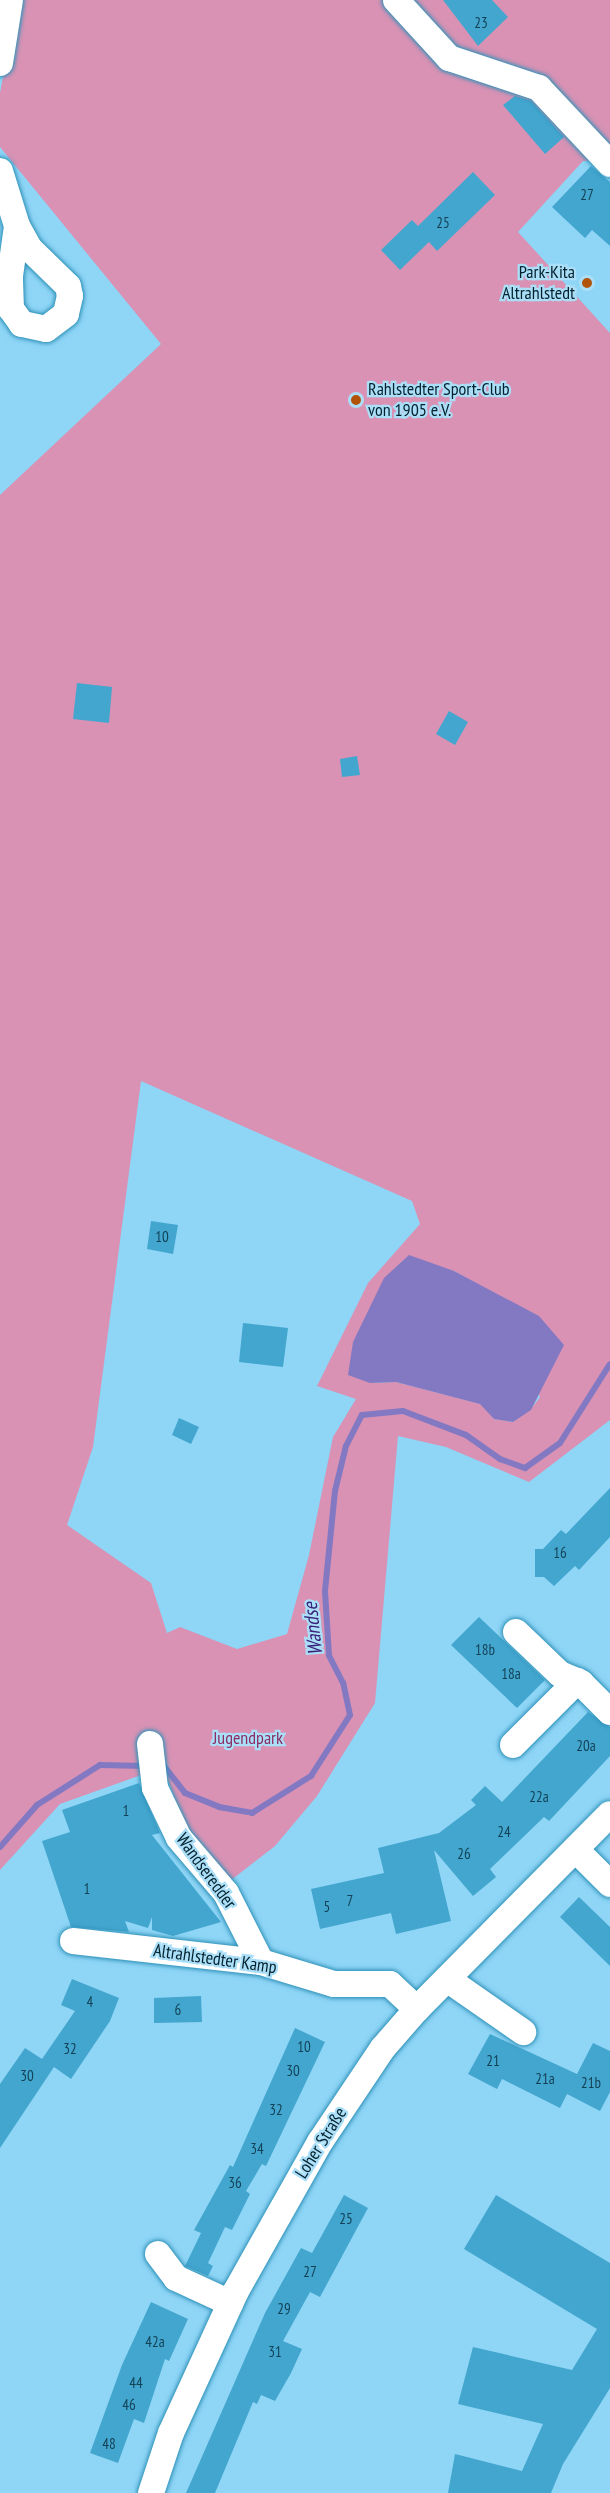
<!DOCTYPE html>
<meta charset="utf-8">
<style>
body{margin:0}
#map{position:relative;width:610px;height:2493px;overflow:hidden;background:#8ed5f6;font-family:"PT Sans Narrow",sans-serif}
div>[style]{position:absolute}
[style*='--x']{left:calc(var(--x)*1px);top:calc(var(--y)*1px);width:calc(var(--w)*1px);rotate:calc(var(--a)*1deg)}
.green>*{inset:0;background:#d992b4}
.water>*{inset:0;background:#8379c2}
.stream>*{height:6px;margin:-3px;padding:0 3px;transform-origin:3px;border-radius:3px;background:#8379c2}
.building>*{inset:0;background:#43a6cf}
.roads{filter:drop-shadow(0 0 2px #2e91b8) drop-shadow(0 0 2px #2e91b8)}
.minor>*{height:26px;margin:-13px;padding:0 13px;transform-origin:13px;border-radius:13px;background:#fff}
.dots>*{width:16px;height:16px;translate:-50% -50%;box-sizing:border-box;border:3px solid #abdff8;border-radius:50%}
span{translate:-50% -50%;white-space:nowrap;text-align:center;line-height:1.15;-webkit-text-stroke:4.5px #abdff8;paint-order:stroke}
.number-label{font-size:15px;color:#134256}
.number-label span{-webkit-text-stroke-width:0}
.poi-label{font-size:18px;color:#03212d}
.right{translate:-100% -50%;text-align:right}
.left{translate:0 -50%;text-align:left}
.park-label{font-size:18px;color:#8b2e63}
.street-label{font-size:18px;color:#03212d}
.water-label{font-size:20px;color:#392279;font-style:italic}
</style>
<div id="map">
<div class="green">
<i style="clip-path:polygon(evenodd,17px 0,610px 0,610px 161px,583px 161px,518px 232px,610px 333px,610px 1420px,529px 1482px,446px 1447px,398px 1436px,375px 1703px,317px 1796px,275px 1846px,226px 1884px,189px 1834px,164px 1771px,144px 1774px,60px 1804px,0 1870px,0 495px,161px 344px,0 147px,0 93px,17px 0,141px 1081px,412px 1201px,420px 1224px,368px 1283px,317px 1386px,356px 1399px,333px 1437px,309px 1555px,287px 1634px,237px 1649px,180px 1627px,167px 1633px,151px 1583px,67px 1525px,93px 1447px,141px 1081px,17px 0,454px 1271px,491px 1292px,540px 1397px,531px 1409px,513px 1422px,494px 1419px,481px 1404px,396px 1382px,370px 1383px,454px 1271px)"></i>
</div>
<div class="water">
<i style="clip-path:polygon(409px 1255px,454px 1271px,539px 1316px,564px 1345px,531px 1410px,513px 1422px,494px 1419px,480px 1404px,396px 1382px,370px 1383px,348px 1375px,353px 1342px,384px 1278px)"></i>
</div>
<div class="stream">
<i style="--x:159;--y:1766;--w:5;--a:0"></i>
<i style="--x:164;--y:1766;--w:34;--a:52"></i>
<i style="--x:185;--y:1793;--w:37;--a:22"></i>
<i style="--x:219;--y:1807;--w:34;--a:10"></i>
<i style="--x:252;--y:1813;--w:70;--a:-32.1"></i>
<i style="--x:311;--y:1776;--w:72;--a:-57.4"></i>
<i style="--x:350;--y:1715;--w:33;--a:-102"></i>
<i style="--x:343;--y:1683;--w:31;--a:-117"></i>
<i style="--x:329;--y:1655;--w:64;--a:-93.6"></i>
<i style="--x:325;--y:1591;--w:100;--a:-84.3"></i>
<i style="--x:335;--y:1491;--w:46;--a:-76.3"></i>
<i style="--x:346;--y:1446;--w:35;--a:-63"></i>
<i style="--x:362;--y:1415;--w:41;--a:-5.6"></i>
<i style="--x:403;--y:1411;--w:67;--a:20.9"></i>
<i style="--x:466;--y:1435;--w:42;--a:35.2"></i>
<i style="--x:500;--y:1459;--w:27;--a:20"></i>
<i style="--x:525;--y:1468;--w:43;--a:-35.5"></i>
<i style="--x:560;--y:1443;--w:93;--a:-57.7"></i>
<i style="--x:0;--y:1847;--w:56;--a:-48.6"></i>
<i style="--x:37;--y:1805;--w:75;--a:-32.4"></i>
<i style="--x:100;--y:1765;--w:46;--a:1.2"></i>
</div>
<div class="building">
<i style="clip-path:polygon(443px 0,492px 0,508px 17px,478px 46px)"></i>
<i style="clip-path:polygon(515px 96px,531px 101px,564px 137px,545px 154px,503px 105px)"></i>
<i style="clip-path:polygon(591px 166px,610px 182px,610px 246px,592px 230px,585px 238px,552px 207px)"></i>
<i style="clip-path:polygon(473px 172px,495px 195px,437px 251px,429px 242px,400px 270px,381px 250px,412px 220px,418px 226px)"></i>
<i style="clip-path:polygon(77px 683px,112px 687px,109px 723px,73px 719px)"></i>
<i style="clip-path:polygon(449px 711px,468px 722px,455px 745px,436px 734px)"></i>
<i style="clip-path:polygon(357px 756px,360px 775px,342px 777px,340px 759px)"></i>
<i style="clip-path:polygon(151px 1221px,178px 1225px,173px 1254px,147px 1249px)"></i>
<i style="clip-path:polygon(243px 1323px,288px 1328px,283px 1367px,239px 1362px)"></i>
<i style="clip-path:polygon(179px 1418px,199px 1427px,191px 1444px,172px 1435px)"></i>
<i style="clip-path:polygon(610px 1488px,610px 1537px,579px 1570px,575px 1566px,554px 1586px,544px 1577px,535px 1577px,535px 1549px,543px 1549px,561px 1530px,566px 1534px)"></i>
<i style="clip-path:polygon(479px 1617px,545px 1680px,517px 1708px,451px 1645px)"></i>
<i style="clip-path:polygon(588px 1712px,610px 1727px,610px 1756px,549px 1821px,544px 1817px,490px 1869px,496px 1877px,473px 1896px,434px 1850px,451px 1921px,396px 1934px,391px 1913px,320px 1929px,311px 1889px,384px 1873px,378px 1848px,439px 1833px,476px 1805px,471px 1800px,485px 1786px,502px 1802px)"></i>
<i style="clip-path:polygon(139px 1783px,160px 1833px,152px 1835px,221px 1922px,173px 1936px,152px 1930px,152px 1917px,148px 1928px,125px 1921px,129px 1932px,71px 1927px,42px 1841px,70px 1832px,62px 1810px)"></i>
<i style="clip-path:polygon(579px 1897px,610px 1927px,610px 1966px,560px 1917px)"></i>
<i style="clip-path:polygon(72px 1979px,119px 1998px,110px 2021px,71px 2079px,54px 2067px,0 2148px,0 2084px,25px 2048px,42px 2059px,75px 2011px,61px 2005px)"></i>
<i style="clip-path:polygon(201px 1996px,202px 2022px,154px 2023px,154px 1998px)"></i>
<i style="clip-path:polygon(295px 2028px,325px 2042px,266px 2166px,262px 2164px,246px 2191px,250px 2194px,232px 2230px,225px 2227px,208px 2263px,213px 2266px,208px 2276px,185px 2266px,201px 2233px,194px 2230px,230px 2165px,233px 2167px)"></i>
<i style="clip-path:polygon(490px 2034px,577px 2074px,593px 2043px,610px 2051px,610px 2092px,600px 2111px,567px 2094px,560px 2108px,502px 2079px,497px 2089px,468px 2074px)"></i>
<i style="clip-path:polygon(344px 2195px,368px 2208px,320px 2297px,310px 2292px,283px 2341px,302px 2349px,291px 2373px,275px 2401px,261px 2395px,257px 2404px,253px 2402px,215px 2493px,186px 2493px,265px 2313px,301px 2248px,312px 2253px)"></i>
<i style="clip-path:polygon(496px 2195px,610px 2263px,610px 2388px,563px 2464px,551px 2493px,448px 2493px,455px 2454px,522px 2471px,543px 2424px,458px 2404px,473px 2347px,572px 2370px,597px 2329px,464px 2249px)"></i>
<i style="clip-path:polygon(151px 2302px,188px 2319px,169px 2361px,165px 2359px,144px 2423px,134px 2419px,118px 2463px,90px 2453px,122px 2365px)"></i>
</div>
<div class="roads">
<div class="minor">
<i style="--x:396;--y:0;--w:79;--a:47.6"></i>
<i style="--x:449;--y:58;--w:95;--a:18.4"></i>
<i style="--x:539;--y:88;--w:104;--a:46.9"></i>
<i style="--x:0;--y:63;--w:64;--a:-81"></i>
<i style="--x:0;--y:171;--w:58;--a:72.8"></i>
<i style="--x:17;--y:226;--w:25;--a:61"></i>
<i style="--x:29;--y:248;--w:54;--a:44.3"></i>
<i style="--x:68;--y:286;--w:10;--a:79"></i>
<i style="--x:70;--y:296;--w:18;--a:103"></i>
<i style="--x:66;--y:314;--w:25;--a:143"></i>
<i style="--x:46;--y:329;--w:25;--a:-168"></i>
<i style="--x:22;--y:324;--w:19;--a:-126"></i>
<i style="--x:11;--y:309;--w:33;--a:-92"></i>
<i style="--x:10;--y:276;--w:50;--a:-82"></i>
<i style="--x:516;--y:1632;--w:61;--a:43.7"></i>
<i style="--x:560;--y:1674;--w:23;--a:23"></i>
<i style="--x:581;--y:1683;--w:41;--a:45"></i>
<i style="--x:150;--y:1744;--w:44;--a:83.5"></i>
<i style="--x:155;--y:1788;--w:55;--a:64.4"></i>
<i style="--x:179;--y:1838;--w:72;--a:49.5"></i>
<i style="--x:226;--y:1893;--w:77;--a:63.1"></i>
<i style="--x:513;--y:1745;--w:91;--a:-45"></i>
<i style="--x:576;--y:1850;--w:48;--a:45"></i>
<i style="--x:73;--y:1941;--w:189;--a:6.4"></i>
<i style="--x:261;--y:1962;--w:76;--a:16.8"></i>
<i style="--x:334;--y:1984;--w:56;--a:0"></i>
<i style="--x:390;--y:1984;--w:37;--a:43"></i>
<i style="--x:447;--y:1979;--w:93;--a:34.9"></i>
<i style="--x:158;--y:2254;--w:30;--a:53"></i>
<i style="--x:176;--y:2278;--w:60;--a:24.8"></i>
<i style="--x:151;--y:2493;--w:63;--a:-71.6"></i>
<i style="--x:171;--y:2433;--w:156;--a:-65.4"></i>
<i style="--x:236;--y:2291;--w:171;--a:-60.6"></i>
<i style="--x:320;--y:2142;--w:113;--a:-56.2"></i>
<i style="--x:383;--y:2048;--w:52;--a:-48.9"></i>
<i style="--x:417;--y:2009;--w:274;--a:-45.3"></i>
</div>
</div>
<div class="dots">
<i style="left:587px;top:283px;background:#b2530a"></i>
<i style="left:356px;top:400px;background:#b2530a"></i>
</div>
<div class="number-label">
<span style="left:481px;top:23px">23</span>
<span style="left:587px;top:195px">27</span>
<span style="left:443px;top:223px">25</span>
<span style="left:162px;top:1237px">10</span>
<span style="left:560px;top:1553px">16</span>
<span style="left:485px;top:1650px">18b</span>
<span style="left:511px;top:1674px">18a</span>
<span style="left:586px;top:1746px">20a</span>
<span style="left:539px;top:1797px">22a</span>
<span style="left:126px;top:1811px">1</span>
<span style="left:504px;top:1832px">24</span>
<span style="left:464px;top:1854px">26</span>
<span style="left:87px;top:1889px">1</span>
<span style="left:350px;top:1901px">7</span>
<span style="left:327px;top:1907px">5</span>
<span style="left:90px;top:2002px">4</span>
<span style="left:178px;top:2010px">6</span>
<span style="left:304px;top:2047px">10</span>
<span style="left:70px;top:2049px">32</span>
<span style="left:493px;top:2061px">21</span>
<span style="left:293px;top:2071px">30</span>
<span style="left:27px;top:2076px">30</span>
<span style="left:545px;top:2079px">21a</span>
<span style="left:591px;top:2083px">21b</span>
<span style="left:276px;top:2110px">32</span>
<span style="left:257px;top:2149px">34</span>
<span style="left:235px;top:2183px">36</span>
<span style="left:346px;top:2219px">25</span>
<span style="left:310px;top:2272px">27</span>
<span style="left:284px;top:2309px">29</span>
<span style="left:155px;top:2342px">42a</span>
<span style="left:275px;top:2352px">31</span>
<span style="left:136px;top:2383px">44</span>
<span style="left:129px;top:2405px">46</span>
<span style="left:109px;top:2444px">48</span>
</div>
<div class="poi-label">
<span class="right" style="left:575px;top:283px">Park-Kita<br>Altrahlstedt</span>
<span class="left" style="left:368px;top:400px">Rahlstedter Sport-Club<br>von 1905 e.V.</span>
</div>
<div class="park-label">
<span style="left:248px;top:1738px">Jugendpark</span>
</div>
<div class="street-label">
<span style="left:206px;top:1871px;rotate:54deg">Wandseredder</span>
<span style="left:215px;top:1959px;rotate:8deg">Altrahlstedter Kamp</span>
<span style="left:321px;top:2143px;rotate:-58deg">Loher Straße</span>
</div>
<div class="water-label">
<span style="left:313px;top:1629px;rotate:-96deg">Wandse</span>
</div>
</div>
